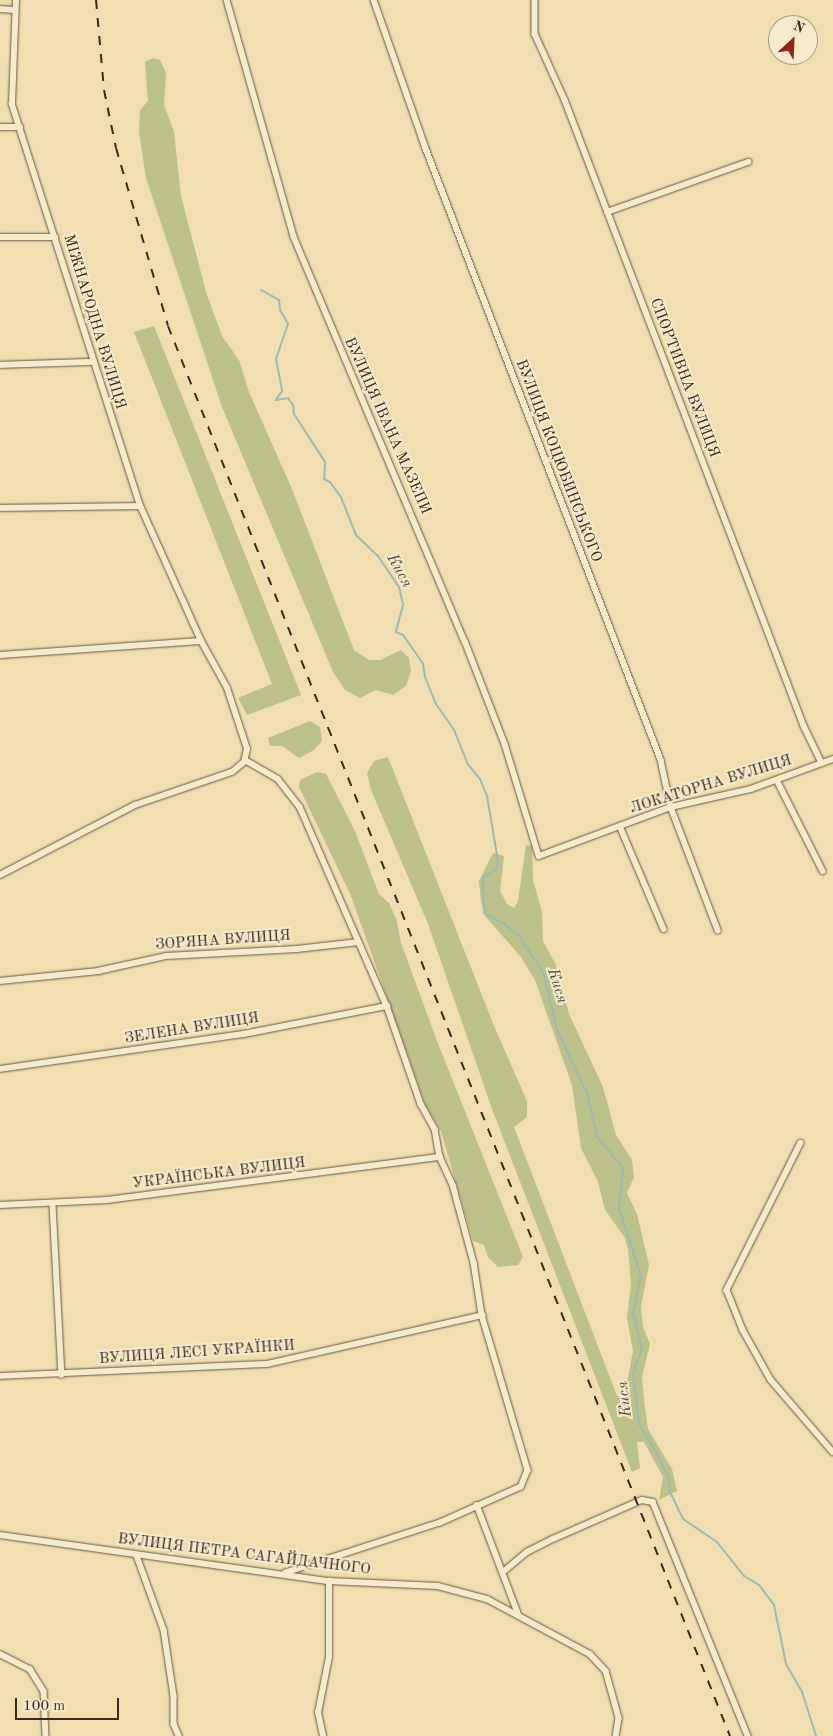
<!DOCTYPE html>
<meta charset="utf-8">
<style>
body{margin:0}
#map{position:relative;width:833px;height:1736px;overflow:hidden;background:#f0deb1;font-family:"Old Standard TT",serif}
div>[style]{position:absolute}
[style*='--x']{left:calc(var(--x)*1px);top:calc(var(--y)*1px);width:calc(var(--w)*1px);rotate:calc(var(--a)*1deg)}
.green>*{inset:0;background:#bcc089}
.stream>*{height:2px;margin:-1px;padding:0 1px;transform-origin:1px;border-radius:1px;background:#9bbbb2}
.roads{filter:drop-shadow(0 0 1px #685642) drop-shadow(0 0 1px #685642)}
.street>*{height:5.5px;margin:-2.75px;padding:0 2.75px;transform-origin:2.75px;border-radius:2.75px;background:#f5eacc}
.rail>*{height:2px;margin-top:-1px;transform-origin:0;background:repeating-linear-gradient(90deg,#3a291d 0 9px,transparent 0 18px)}
span{translate:-50% -50%;white-space:nowrap;text-align:center;line-height:1.15;-webkit-text-stroke:4px #f5eacc;paint-order:stroke}
.street-label{font-size:15px;color:#3a291d}
.water-label{font-size:16px;color:#524e42;font-style:italic}
.north{position:absolute;left:768px;top:15px;width:50px;height:50px;box-sizing:border-box;background:#f5eacc;border:1px solid #aa9d86;border-radius:50%;rotate:25deg;font-size:14px;font-weight:700;line-height:20px;text-align:center;color:#3a291d}
.north::after{content:'';display:block;margin:auto;width:18px;height:22px;background:#8f2418;clip-path:polygon(50% 0,100% 100%,50% 72%,0 100%)}
.scale{position:absolute;left:15px;top:1698px;width:104px;height:22px;box-sizing:border-box;border:2px solid #3a291d;border-top:0;padding-left:6px;font-size:15px;line-height:18px;white-space:nowrap;color:#3a291d;-webkit-text-stroke:4px #f5eacc;paint-order:stroke}
</style>
<div id="map">
<div class="green">
<i style="clip-path:polygon(153px 58px,160px 60px,166px 73px,164px 105px,174px 132px,181px 196px,206px 292px,222px 336px,239px 360px,249px 392px,292px 489px,354px 650px,369px 660px,380px 660px,401px 650px,409px 658px,411px 671px,406px 686px,393px 695px,376px 690px,360px 698px,345px 690px,333px 672px,222px 407px,146px 178px,139px 132px,140px 110px,148px 101px,145px 62px)"></i>
<i style="clip-path:polygon(154px 326px,301px 695px,247px 715px,238px 698px,272px 684px,134px 332px)"></i>
<i style="clip-path:polygon(310px 721px,320px 727px,322px 741px,314px 750px,299px 758px,282px 746px,270px 746px,268px 738px)"></i>
<i style="clip-path:polygon(388px 757px,494px 1026px,527px 1101px,527px 1117px,514px 1127px,617px 1396px,624px 1398px,633px 1351px,627px 1318px,631px 1283px,628px 1249px,625px 1238px,605px 1210px,598px 1182px,581px 1148px,572px 1085px,535px 980px,521px 957px,485px 916px,481px 902px,479px 881px,493px 853px,504px 856px,500px 891px,507px 904px,514px 908px,518px 901px,526px 845px,532px 846px,533px 880px,542px 912px,543px 941px,556px 965px,569px 1014px,603px 1087px,616px 1135px,632px 1160px,634px 1177px,627px 1193px,637px 1214px,649px 1265px,641px 1306px,643px 1327px,650px 1344px,642px 1377px,645px 1408px,648px 1429px,672px 1469px,677px 1491px,659px 1500px,663px 1477px,644px 1442px,637px 1442px,640px 1468px,632px 1472px,492px 1109px,428px 924px,371px 790px,367px 773px,374px 761px)"></i>
<i style="clip-path:polygon(317px 772px,326px 774px,355px 831px,379px 894px,389px 903px,397px 921px,401px 943px,437px 1041px,523px 1257px,518px 1265px,498px 1267px,488px 1257px,484px 1245px,473px 1241px,441px 1131px,425px 1104px,351px 896px,299px 787px,300px 780px)"></i>
</div>
<div class="stream">
<i style="--x:261;--y:290;--w:21;--a:29"></i>
<i style="--x:279;--y:300;--w:10;--a:84"></i>
<i style="--x:280;--y:310;--w:16;--a:60"></i>
<i style="--x:288;--y:324;--w:37;--a:109"></i>
<i style="--x:276;--y:359;--w:33;--a:79"></i>
<i style="--x:282;--y:391;--w:11;--a:124"></i>
<i style="--x:276;--y:400;--w:12;--a:-9"></i>
<i style="--x:288;--y:398;--w:9;--a:54"></i>
<i style="--x:293;--y:405;--w:9;--a:84"></i>
<i style="--x:294;--y:414;--w:57;--a:57.1"></i>
<i style="--x:325;--y:462;--w:17;--a:93"></i>
<i style="--x:324;--y:479;--w:7;--a:27"></i>
<i style="--x:330;--y:482;--w:19;--a:54"></i>
<i style="--x:341;--y:497;--w:41;--a:68.5"></i>
<i style="--x:356;--y:535;--w:30;--a:44"></i>
<i style="--x:378;--y:556;--w:37;--a:56"></i>
<i style="--x:399;--y:587;--w:18;--a:77"></i>
<i style="--x:403;--y:605;--w:28;--a:105"></i>
<i style="--x:396;--y:632;--w:8;--a:23"></i>
<i style="--x:403;--y:635;--w:35;--a:55"></i>
<i style="--x:423;--y:664;--w:13;--a:81"></i>
<i style="--x:425;--y:677;--w:29;--a:68"></i>
<i style="--x:436;--y:704;--w:32;--a:55"></i>
<i style="--x:454;--y:730;--w:35;--a:68"></i>
<i style="--x:467;--y:763;--w:21;--a:51"></i>
<i style="--x:480;--y:779;--w:18;--a:68"></i>
<i style="--x:487;--y:796;--w:66;--a:80.4"></i>
<i style="--x:498;--y:861;--w:8;--a:97"></i>
<i style="--x:497;--y:869;--w:16;--a:150"></i>
<i style="--x:483;--y:877;--w:36;--a:88"></i>
<i style="--x:484;--y:913;--w:20;--a:27"></i>
<i style="--x:502;--y:922;--w:22;--a:39"></i>
<i style="--x:519;--y:936;--w:43;--a:56.3"></i>
<i style="--x:543;--y:972;--w:62;--a:76"></i>
<i style="--x:558;--y:1032;--w:68;--a:64.6"></i>
<i style="--x:587;--y:1093;--w:45;--a:77.2"></i>
<i style="--x:597;--y:1137;--w:40;--a:50"></i>
<i style="--x:623;--y:1168;--w:40;--a:95.7"></i>
<i style="--x:619;--y:1208;--w:71;--a:72.1"></i>
<i style="--x:641;--y:1276;--w:38;--a:102"></i>
<i style="--x:633;--y:1313;--w:36;--a:76"></i>
<i style="--x:642;--y:1348;--w:28;--a:109"></i>
<i style="--x:633;--y:1374;--w:50;--a:83.2"></i>
<i style="--x:639;--y:1424;--w:39;--a:59"></i>
<i style="--x:659;--y:1457;--w:21;--a:65"></i>
<i style="--x:668;--y:1476;--w:16;--a:83"></i>
<i style="--x:670;--y:1492;--w:30;--a:64"></i>
<i style="--x:683;--y:1519;--w:41;--a:34.1"></i>
<i style="--x:717;--y:1542;--w:43;--a:51.5"></i>
<i style="--x:744;--y:1576;--w:17;--a:31"></i>
<i style="--x:759;--y:1585;--w:25;--a:53"></i>
<i style="--x:774;--y:1605;--w:60;--a:78.5"></i>
<i style="--x:786;--y:1664;--w:32;--a:60"></i>
<i style="--x:802;--y:1692;--w:46;--a:72.3"></i>
</div>
<div class="roads">
<div class="street">
<i style="--x:227;--y:0;--w:246;--a:74.2"></i>
<i style="--x:294;--y:237;--w:439;--a:67.1"></i>
<i style="--x:465;--y:641;--w:110;--a:68.8"></i>
<i style="--x:505;--y:744;--w:117;--a:73.1"></i>
<i style="--x:539;--y:856;--w:141;--a:-20.4"></i>
<i style="--x:671;--y:807;--w:82;--a:-12.7"></i>
<i style="--x:751;--y:789;--w:87;--a:-20.1"></i>
<i style="--x:374;--y:0;--w:155;--a:70.7"></i>
<i style="--x:425;--y:146;--w:658;--a:68.97"></i>
<i style="--x:661;--y:760;--w:48;--a:78"></i>
<i style="--x:671;--y:807;--w:132;--a:69.1"></i>
<i style="--x:535;--y:0;--w:34;--a:90"></i>
<i style="--x:535;--y:34;--w:72;--a:65.6"></i>
<i style="--x:565;--y:100;--w:670;--a:69.1"></i>
<i style="--x:804;--y:726;--w:41;--a:64.1"></i>
<i style="--x:0;--y:9;--w:14;--a:4"></i>
<i style="--x:0;--y:127;--w:20;--a:0"></i>
<i style="--x:607;--y:212;--w:150;--a:-19.5"></i>
<i style="--x:0;--y:237;--w:55;--a:0"></i>
<i style="--x:0;--y:365;--w:92;--a:-1.9"></i>
<i style="--x:0;--y:508;--w:140;--a:-0.8"></i>
<i style="--x:0;--y:655;--w:201;--a:-4"></i>
<i style="--x:245;--y:760;--w:38;--a:30"></i>
<i style="--x:278;--y:779;--w:36;--a:52"></i>
<i style="--x:300;--y:807;--w:217;--a:66.4"></i>
<i style="--x:387;--y:1006;--w:104;--a:70.9"></i>
<i style="--x:421;--y:1104;--w:29;--a:61"></i>
<i style="--x:435;--y:1129;--w:28;--a:80"></i>
<i style="--x:440;--y:1157;--w:31;--a:65"></i>
<i style="--x:453;--y:1185;--w:81;--a:74.9"></i>
<i style="--x:474;--y:1263;--w:53;--a:81.3"></i>
<i style="--x:482;--y:1315;--w:162;--a:73.5"></i>
<i style="--x:528;--y:1470;--w:18;--a:112"></i>
<i style="--x:521;--y:1487;--w:89;--a:156"></i>
<i style="--x:440;--y:1523;--w:162;--a:162"></i>
<i style="--x:777;--y:780;--w:102;--a:63.2"></i>
<i style="--x:620;--y:826;--w:112;--a:66.9"></i>
<i style="--x:0;--y:875;--w:152;--a:-27.4"></i>
<i style="--x:135;--y:805;--w:102;--a:-18.8"></i>
<i style="--x:232;--y:772;--w:16;--a:-40"></i>
<i style="--x:244;--y:762;--w:13;--a:-77"></i>
<i style="--x:247;--y:749;--w:64;--a:-108.2"></i>
<i style="--x:227;--y:688;--w:54;--a:-119"></i>
<i style="--x:201;--y:641;--w:148;--a:-114.3"></i>
<i style="--x:140;--y:506;--w:422;--a:-107.7"></i>
<i style="--x:12;--y:104;--w:104;--a:-87.8"></i>
<i style="--x:0;--y:981;--w:99;--a:-5.8"></i>
<i style="--x:98;--y:971;--w:70;--a:-12.4"></i>
<i style="--x:166;--y:956;--w:131;--a:-3.1"></i>
<i style="--x:297;--y:949;--w:62;--a:-6.4"></i>
<i style="--x:0;--y:1069;--w:246;--a:-8.2"></i>
<i style="--x:244;--y:1034;--w:146;--a:-11.1"></i>
<i style="--x:801;--y:1143;--w:165;--a:116.7"></i>
<i style="--x:727;--y:1290;--w:43;--a:68.2"></i>
<i style="--x:743;--y:1330;--w:57;--a:60.8"></i>
<i style="--x:771;--y:1380;--w:95;--a:49.3"></i>
<i style="--x:0;--y:1205;--w:107;--a:-2.7"></i>
<i style="--x:107;--y:1200;--w:336;--a:-7.4"></i>
<i style="--x:53;--y:1205;--w:170;--a:87"></i>
<i style="--x:0;--y:1376;--w:267;--a:-2.6"></i>
<i style="--x:267;--y:1364;--w:221;--a:-12.8"></i>
<i style="--x:477;--y:1505;--w:116;--a:69.2"></i>
<i style="--x:0;--y:1535;--w:332;--a:8"></i>
<i style="--x:329;--y:1581;--w:109;--a:2.6"></i>
<i style="--x:438;--y:1586;--w:51;--a:14.9"></i>
<i style="--x:487;--y:1599;--w:117;--a:28.1"></i>
<i style="--x:590;--y:1654;--w:23;--a:47"></i>
<i style="--x:606;--y:1671;--w:49;--a:74.5"></i>
<i style="--x:619;--y:1718;--w:18;--a:99"></i>
<i style="--x:137;--y:1556;--w:79;--a:70"></i>
<i style="--x:164;--y:1630;--w:67;--a:81.4"></i>
<i style="--x:174;--y:1696;--w:28;--a:90"></i>
<i style="--x:174;--y:1724;--w:13;--a:67"></i>
<i style="--x:503;--y:1572;--w:31;--a:-40"></i>
<i style="--x:527;--y:1552;--w:29;--a:-27"></i>
<i style="--x:553;--y:1539;--w:97;--a:-23.7"></i>
<i style="--x:642;--y:1500;--w:11;--a:10"></i>
<i style="--x:653;--y:1502;--w:253;--a:67.9"></i>
<i style="--x:0;--y:1654;--w:34;--a:27"></i>
<i style="--x:30;--y:1669;--w:26;--a:58"></i>
<i style="--x:44;--y:1691;--w:45;--a:87.5"></i>
<i style="--x:323;--y:1736;--w:24;--a:-102"></i>
<i style="--x:318;--y:1713;--w:57;--a:-78.9"></i>
<i style="--x:329;--y:1657;--w:76;--a:-90"></i>
</div>
</div>
<div class="rail">
<i style="--x:96;--y:0;--w:90;--a:84.9"></i>
<i style="--x:104;--y:90;--w:59;--a:78.3"></i>
<i style="--x:116;--y:148;--w:185;--a:73.7"></i>
<i style="--x:168;--y:326;--w:1518;--a:68.27"></i>
</div>
<div class="street-label">
<span style="left:94px;top:322px;rotate:73deg">МІЖНАРОДНА ВУЛИЦЯ</span>
<span style="left:684px;top:378px;rotate:69deg">СПОРТИВНА ВУЛИЦЯ</span>
<span style="left:387px;top:426px;rotate:66deg">ВУЛИЦЯ ІВАНА МАЗЕПИ</span>
<span style="left:558px;top:461px;rotate:69deg">ВУЛИЦЯ КОЦЮБИНСЬКОГО</span>
<span style="left:711px;top:785px;rotate:-17deg">ЛОКАТОРНА ВУЛИЦЯ</span>
<span style="left:223px;top:941px;rotate:-4deg">ЗОРЯНА ВУЛИЦЯ</span>
<span style="left:192px;top:1029px;rotate:-9deg">ЗЕЛЕНА ВУЛИЦЯ</span>
<span style="left:219px;top:1174px;rotate:-7deg">УКРАЇНСЬКА ВУЛИЦЯ</span>
<span style="left:197px;top:1353px;rotate:-4deg">ВУЛИЦЯ ЛЕСІ УКРАЇНКИ</span>
<span style="left:244px;top:1555px;rotate:7deg">ВУЛИЦЯ ПЕТРА САГАЙДАЧНОГО</span>
</div>
<div class="water-label">
<span style="left:399px;top:571px;rotate:61deg">Кися</span>
<span style="left:557px;top:986px;rotate:73deg">Кися</span>
<span style="left:625px;top:1399px;rotate:-96deg">Кися</span>
</div>
<div class="north">N</div>
<div class="scale">100 m</div>
</div>
